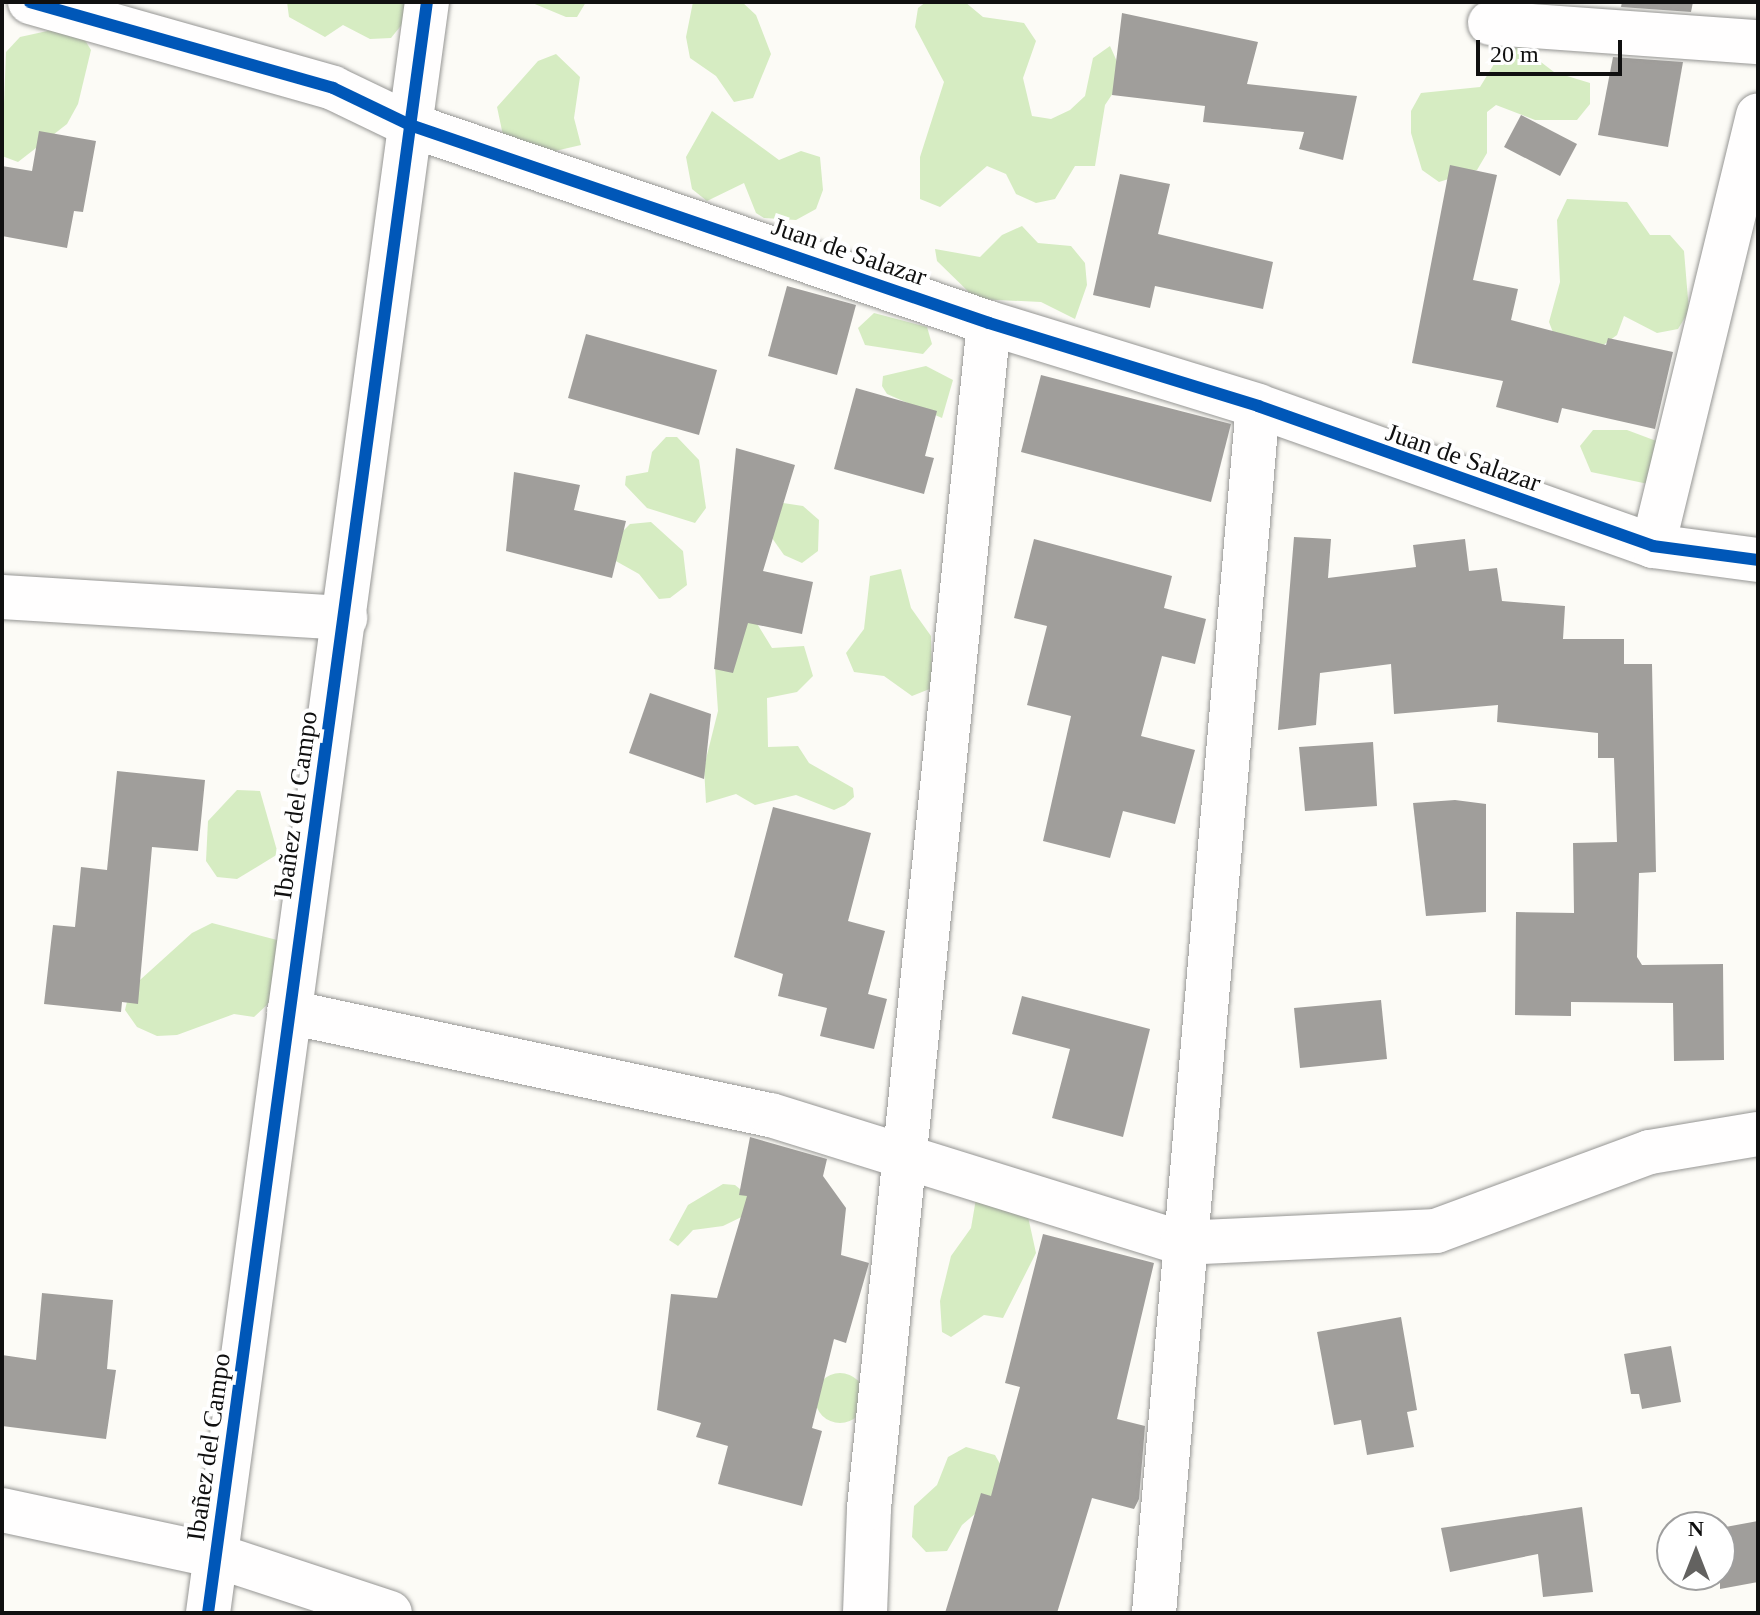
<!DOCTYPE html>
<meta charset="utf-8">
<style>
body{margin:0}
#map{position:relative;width:1760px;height:1615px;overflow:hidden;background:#fcfbf6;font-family:"Times New Roman",serif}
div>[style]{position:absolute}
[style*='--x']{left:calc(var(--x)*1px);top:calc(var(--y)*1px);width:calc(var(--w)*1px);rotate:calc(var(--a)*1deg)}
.forest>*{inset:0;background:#d6ecc2}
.round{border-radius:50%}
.building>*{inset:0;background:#a09e9b}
.roads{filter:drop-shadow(0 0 2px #969694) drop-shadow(0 0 2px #969694)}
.minor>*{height:44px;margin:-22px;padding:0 22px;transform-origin:22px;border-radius:22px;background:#fffefe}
.cycleway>*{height:12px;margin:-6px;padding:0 6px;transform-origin:6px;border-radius:6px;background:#0057b8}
span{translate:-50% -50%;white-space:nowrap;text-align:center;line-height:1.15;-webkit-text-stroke:8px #fff;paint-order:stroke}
.street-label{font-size:26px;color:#101010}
.frame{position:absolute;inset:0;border:4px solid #101010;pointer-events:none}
.north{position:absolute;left:1656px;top:1511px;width:80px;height:80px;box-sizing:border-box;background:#fff;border:2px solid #9f9f9f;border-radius:50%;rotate:0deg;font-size:22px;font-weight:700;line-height:32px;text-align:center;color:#101010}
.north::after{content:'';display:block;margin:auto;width:28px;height:36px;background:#636260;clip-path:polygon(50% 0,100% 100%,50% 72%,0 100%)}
.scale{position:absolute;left:1476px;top:40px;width:146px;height:36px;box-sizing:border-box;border:4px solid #101010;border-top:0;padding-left:10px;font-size:24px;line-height:28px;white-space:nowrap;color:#101010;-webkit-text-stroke:6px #fff;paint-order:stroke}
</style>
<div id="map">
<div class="forest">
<i style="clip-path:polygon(287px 2px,412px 2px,412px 12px,391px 38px,370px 39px,343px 25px,325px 37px,289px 17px)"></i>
<i style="clip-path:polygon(530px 2px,586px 2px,577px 17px,566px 17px)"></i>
<i style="clip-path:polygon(693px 2px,742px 2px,756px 15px,771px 54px,753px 98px,734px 102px,716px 76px,690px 58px,686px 37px)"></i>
<i style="clip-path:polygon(926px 2px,965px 2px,983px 17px,1024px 23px,1036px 41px,1023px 78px,1032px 116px,1051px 119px,1070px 110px,1085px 96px,1093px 58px,1110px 46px,1119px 66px,1117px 87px,1105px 105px,1095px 166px,1075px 166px,1055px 199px,1036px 203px,1016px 194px,1006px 174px,987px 166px,940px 207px,920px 199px,920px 157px,944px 82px,915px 27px,918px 8px)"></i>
<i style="clip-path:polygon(61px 28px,80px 32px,91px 50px,78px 104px,67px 124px,18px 162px,2px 156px,6px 52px,20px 37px)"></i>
<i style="clip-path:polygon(1521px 47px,1554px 72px,1590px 83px,1590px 104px,1577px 120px,1535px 120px,1496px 105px,1487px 112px,1487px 153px,1477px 170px,1439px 182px,1422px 170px,1411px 133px,1411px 111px,1421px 93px,1480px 87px,1502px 51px)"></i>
<i style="clip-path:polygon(556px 54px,580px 77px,574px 118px,581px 145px,529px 157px,504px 140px,497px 107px,538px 61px)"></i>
<i style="clip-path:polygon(712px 111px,779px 160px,801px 151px,820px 157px,823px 190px,816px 209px,796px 220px,764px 218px,756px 213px,744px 183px,707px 201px,692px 189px,686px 157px)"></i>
<i style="clip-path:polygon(1567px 199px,1627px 202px,1650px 235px,1670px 235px,1684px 251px,1689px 311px,1678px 329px,1657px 333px,1624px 316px,1617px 335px,1598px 349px,1557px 343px,1549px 322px,1560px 282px,1557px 220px)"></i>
<i style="clip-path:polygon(1022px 226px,1038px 243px,1071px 246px,1085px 263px,1087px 285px,1075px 319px,1041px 302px,976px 299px,937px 261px,935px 249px,980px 257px,1002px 235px)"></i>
<i style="clip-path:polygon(874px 313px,927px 327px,932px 344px,923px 354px,865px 345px,858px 328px)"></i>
<i style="clip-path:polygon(926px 366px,953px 380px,942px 418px,887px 394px,882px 386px,883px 376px)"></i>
<i style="clip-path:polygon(1593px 430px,1627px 430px,1659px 442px,1653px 485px,1591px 472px,1580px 446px)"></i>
<i style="clip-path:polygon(666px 437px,677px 437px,699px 460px,706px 508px,695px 523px,647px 508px,625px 485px,626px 476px,648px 472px,652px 452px)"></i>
<i style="clip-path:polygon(783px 503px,803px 506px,819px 520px,818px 551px,802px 563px,784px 555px,772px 538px)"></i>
<i style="clip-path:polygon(651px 522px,683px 551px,687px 585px,670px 598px,659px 599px,639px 574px,614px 560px,616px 538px,630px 524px)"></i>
<i style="clip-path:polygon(901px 569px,911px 608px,931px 636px,932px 688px,912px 696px,884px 676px,854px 672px,846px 653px,864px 629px,870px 576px)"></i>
<i style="clip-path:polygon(735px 621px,756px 622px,772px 648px,804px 646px,813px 676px,797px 692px,767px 698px,768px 747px,798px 746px,809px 763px,853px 788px,854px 797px,845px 805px,834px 810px,796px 795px,755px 805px,736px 794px,706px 803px,704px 767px,718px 711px,715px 667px)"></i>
<i style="clip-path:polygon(237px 790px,260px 791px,278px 854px,237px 879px,217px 877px,206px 861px,208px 821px)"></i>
<i style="clip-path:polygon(212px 923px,277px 940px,286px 957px,269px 1003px,254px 1017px,234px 1014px,177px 1035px,157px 1036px,137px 1027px,125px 1010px,130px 989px,192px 933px)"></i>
<i style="clip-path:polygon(723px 1184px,735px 1185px,762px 1207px,723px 1226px,693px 1230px,678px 1246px,669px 1240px,688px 1205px)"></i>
<i style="clip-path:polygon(978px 1187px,1025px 1203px,1036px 1253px,1003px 1318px,984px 1315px,951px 1337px,942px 1332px,940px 1301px,951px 1256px,971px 1228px)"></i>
<i class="round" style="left:815px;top:1373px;width:50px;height:50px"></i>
<i style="clip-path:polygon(966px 1447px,995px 1455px,1011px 1483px,962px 1525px,947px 1551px,926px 1552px,912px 1537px,914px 1506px,937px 1485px,948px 1457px)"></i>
</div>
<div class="building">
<i style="clip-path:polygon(1622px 2px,1693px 2px,1691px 12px,1621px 7px)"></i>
<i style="clip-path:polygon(1122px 13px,1258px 42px,1247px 84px,1357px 96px,1343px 160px,1299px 149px,1304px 132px,1203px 122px,1205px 106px,1112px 95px)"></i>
<i style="clip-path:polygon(1613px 57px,1683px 62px,1668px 147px,1598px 135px)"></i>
<i style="clip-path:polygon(1521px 115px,1577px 144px,1560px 176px,1504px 147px)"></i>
<i style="clip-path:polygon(39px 131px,96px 141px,83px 212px,74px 211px,67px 248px,2px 236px,2px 166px,32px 171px)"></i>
<i style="clip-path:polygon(1450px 165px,1497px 175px,1473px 280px,1518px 289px,1511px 320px,1606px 345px,1608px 338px,1673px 352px,1655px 429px,1562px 408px,1558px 423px,1496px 407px,1503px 381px,1412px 363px)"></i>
<i style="clip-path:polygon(1120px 174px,1170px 184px,1158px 234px,1273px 262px,1263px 309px,1155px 286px,1150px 308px,1093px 295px)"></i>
<i style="clip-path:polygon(787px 286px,856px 305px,837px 375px,768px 356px)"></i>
<i style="clip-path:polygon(586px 334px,717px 370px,699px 435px,568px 398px)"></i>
<i style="clip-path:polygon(1041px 375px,1231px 424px,1211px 502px,1021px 452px)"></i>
<i style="clip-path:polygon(856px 388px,937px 411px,925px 456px,934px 458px,924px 494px,834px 469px)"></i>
<i style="clip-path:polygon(736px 448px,795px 465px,763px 571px,813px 582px,802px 634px,748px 623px,733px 673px,714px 669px)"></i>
<i style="clip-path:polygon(514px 472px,580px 485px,574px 510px,626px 521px,612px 578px,506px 551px)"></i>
<i style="clip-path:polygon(1294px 537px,1331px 539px,1328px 578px,1416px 567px,1413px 545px,1465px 539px,1469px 571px,1497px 568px,1502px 601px,1565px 606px,1563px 639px,1624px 639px,1624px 664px,1652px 664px,1656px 872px,1639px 873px,1637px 957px,1642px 965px,1723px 964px,1724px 1060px,1674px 1061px,1673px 1003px,1571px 1002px,1571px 1016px,1515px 1015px,1516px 912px,1574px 913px,1573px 843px,1617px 842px,1614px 758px,1598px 758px,1598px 733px,1497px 722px,1498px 705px,1394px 714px,1391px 664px,1320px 673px,1316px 725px,1278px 730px)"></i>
<i style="clip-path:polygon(1034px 539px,1172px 576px,1164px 608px,1206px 619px,1195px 664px,1162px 656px,1141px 736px,1195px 750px,1175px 824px,1123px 811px,1110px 858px,1043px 841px,1071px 716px,1027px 705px,1047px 626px,1014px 618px)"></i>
<i style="clip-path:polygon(650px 693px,711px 714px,704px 779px,629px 753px)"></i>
<i style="clip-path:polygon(1373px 742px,1377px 806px,1305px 811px,1299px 747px)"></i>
<i style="clip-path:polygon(117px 771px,205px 780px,198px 851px,152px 847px,138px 1004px,122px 1002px,121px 1012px,44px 1004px,53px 925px,75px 927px,81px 867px,107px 870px)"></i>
<i style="clip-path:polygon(1455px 800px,1486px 804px,1486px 912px,1426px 916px,1413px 803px)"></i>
<i style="clip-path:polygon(773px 807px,871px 833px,848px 921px,885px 931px,868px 994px,887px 999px,874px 1049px,820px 1036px,827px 1008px,778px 996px,783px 974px,734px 957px)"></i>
<i style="clip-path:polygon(1022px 996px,1150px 1029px,1123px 1137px,1052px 1118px,1070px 1049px,1012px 1034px)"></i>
<i style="clip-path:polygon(1381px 1000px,1387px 1059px,1300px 1068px,1294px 1008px)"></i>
<i style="clip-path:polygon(750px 1137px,827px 1159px,823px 1176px,846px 1208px,841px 1255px,869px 1263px,846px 1343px,834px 1339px,812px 1428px,822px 1431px,802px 1506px,718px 1484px,728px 1446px,696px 1437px,701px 1423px,657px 1410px,671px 1294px,717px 1298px,747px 1196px,739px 1195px)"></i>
<i style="clip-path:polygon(1043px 1234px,1154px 1263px,1117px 1419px,1145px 1426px,1139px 1499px,1134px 1509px,1092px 1498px,1057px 1613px,945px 1613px,981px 1493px,991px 1496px,1020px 1387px,1005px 1383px)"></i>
<i style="clip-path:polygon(42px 1293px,113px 1300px,107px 1369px,116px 1370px,106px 1439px,2px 1426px,2px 1355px,36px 1360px)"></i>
<i style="clip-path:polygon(1401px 1317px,1417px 1410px,1407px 1412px,1414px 1447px,1367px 1455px,1361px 1420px,1334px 1425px,1317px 1332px)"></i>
<i style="clip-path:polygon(1671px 1346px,1681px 1402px,1642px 1409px,1639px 1394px,1631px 1394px,1624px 1354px)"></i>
<i style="clip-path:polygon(1582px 1507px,1593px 1592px,1543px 1597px,1538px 1554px,1450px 1572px,1441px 1528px)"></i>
<i style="clip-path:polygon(1758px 1521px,1758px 1582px,1720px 1589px,1720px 1528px)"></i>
</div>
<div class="roads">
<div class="minor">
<i style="--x:30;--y:2;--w:315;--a:15.8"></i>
<i style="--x:333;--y:88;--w:85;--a:25.7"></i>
<i style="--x:410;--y:125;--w:612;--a:18.88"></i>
<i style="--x:989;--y:323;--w:282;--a:17.1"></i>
<i style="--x:1258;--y:406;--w:419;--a:19.5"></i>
<i style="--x:1653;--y:546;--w:106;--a:7.6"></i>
<i style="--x:1490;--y:23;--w:269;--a:4.1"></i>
<i style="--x:1653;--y:546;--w:443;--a:-76.3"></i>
<i style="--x:2;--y:597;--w:344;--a:3.5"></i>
<i style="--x:289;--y:1012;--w:493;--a:12.1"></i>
<i style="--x:771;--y:1115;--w:430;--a:17.3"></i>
<i style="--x:1182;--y:1243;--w:254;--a:-2.7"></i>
<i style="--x:1436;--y:1231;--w:228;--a:-20.3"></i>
<i style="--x:1650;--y:1152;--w:109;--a:-9.5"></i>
<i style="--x:2;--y:1510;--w:220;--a:12.1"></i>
<i style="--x:217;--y:1556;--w:182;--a:18.2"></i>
<i style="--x:208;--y:1613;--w:1626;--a:-82.26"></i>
<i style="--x:865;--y:1613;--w:105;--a:-87.8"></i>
<i style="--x:869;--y:1508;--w:1191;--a:-84.22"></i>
<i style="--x:1154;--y:1613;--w:1211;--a:-85.08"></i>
</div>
</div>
<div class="cycleway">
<i style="--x:30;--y:2;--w:315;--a:15.8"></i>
<i style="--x:333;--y:88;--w:85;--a:25.7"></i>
<i style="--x:410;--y:125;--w:612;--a:18.88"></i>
<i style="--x:989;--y:323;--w:282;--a:17.1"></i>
<i style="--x:1258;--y:406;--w:419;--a:19.5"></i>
<i style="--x:1653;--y:546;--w:106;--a:7.6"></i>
<i style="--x:208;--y:1613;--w:1626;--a:-82.26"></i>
</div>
<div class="street-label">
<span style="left:849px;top:252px;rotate:19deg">Juan de Salazar</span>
<span style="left:1463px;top:458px;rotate:19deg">Juan de Salazar</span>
<span style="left:296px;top:805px;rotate:-82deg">Ibañez del Campo</span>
<span style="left:209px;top:1447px;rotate:-82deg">Ibañez del Campo</span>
</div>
<div class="frame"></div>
<div class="north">N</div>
<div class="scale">20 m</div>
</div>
